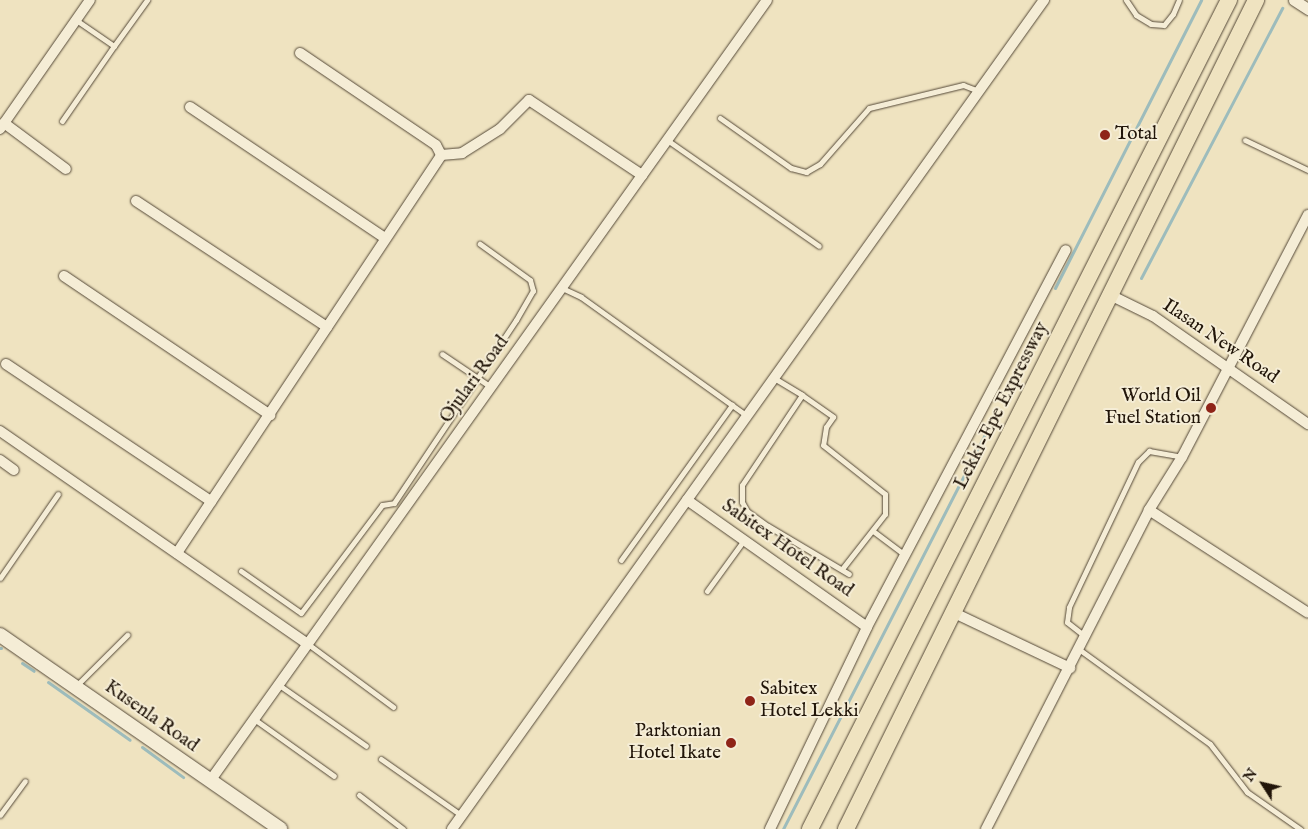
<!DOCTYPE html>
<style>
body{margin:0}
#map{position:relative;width:1308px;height:829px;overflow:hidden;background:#efe3c0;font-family:"IM FELL English",serif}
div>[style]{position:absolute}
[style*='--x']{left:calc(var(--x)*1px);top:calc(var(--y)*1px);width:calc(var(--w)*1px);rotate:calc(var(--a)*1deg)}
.stream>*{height:3px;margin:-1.5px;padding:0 1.5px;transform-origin:1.5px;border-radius:1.5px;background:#9dbcbc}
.roads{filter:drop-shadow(0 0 1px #544837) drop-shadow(0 0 1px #544837)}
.service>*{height:5px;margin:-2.5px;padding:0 2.5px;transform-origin:2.5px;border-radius:2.5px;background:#f5edd6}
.minor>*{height:10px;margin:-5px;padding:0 5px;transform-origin:5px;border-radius:5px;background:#f5edd6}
.tertiary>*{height:11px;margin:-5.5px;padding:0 5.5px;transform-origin:5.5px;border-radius:5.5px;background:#f5edd6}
.secondary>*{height:14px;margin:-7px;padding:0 7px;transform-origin:7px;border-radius:7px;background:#f5edd6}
.trunk>*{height:16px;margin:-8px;padding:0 8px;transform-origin:8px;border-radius:8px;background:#efe3c0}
.dots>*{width:14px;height:14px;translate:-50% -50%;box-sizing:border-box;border:2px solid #f5edd6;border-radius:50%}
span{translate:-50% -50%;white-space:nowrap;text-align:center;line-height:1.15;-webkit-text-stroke:4px #f5edd6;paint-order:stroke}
.poi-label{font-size:19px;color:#211509}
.left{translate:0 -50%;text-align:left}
.right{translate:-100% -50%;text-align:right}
.street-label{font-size:19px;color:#211509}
.north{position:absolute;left:1238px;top:759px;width:50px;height:50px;-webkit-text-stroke:4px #f5edd6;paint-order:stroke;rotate:305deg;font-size:14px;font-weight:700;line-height:20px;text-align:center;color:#211509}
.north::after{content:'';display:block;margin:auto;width:18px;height:22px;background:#211509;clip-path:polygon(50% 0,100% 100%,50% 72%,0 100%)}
</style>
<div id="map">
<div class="stream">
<i style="--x:1141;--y:278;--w:305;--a:-62.4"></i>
<i style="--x:1055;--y:288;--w:323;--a:-63.1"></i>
<i style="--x:0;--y:648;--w:1;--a:0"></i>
<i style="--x:22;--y:663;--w:14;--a:34"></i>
<i style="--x:48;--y:682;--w:100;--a:35.3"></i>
<i style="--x:142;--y:747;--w:51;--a:36.2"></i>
<i style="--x:783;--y:829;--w:453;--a:-62.9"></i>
</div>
<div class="roads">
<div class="service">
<i style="--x:1126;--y:0;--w:18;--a:56"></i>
<i style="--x:1136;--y:15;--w:17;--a:31"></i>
<i style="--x:1151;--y:24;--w:13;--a:4"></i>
<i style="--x:1164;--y:25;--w:14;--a:-51"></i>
<i style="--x:1173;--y:14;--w:15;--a:-67"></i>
<i style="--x:114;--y:46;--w:57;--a:-54.3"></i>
<i style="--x:720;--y:118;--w:87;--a:35.2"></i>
<i style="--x:791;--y:168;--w:16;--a:15"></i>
<i style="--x:806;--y:172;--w:16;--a:-30"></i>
<i style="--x:820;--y:164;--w:74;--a:-48.8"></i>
<i style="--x:869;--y:108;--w:97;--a:-13.7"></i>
<i style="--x:963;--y:85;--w:17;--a:21"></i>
<i style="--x:62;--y:121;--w:91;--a:-55.3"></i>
<i style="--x:114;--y:46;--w:46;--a:-145.6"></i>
<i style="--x:667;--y:140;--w:185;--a:34.9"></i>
<i style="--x:1245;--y:140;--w:70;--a:25.5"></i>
<i style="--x:562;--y:288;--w:21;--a:25"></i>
<i style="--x:581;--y:297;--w:204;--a:35.6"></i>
<i style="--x:442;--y:354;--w:59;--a:34"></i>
<i style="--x:774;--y:378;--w:33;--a:31"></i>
<i style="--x:802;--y:395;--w:108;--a:123.7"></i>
<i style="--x:742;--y:485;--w:17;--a:90"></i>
<i style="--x:742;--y:502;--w:10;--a:61"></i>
<i style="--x:747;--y:511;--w:26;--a:36"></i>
<i style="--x:768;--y:526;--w:94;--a:30.7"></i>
<i style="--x:802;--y:395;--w:38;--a:35"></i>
<i style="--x:833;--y:417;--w:12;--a:125"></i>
<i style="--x:826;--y:427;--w:18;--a:99"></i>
<i style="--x:823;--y:445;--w:79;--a:38.3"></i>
<i style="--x:885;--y:494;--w:20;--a:90"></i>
<i style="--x:885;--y:514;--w:70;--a:128"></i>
<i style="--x:873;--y:531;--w:40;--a:37"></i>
<i style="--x:621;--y:560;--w:191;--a:-54.4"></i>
<i style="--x:241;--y:571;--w:73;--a:35"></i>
<i style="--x:301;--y:613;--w:135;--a:-53.1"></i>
<i style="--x:382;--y:505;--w:12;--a:-9"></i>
<i style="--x:394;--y:503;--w:220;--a:-56.3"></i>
<i style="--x:516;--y:320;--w:34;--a:-60"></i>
<i style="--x:533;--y:291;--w:11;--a:-105"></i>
<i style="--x:530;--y:280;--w:62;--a:-144.2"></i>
<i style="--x:0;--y:578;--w:102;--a:-55.4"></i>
<i style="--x:707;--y:591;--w:63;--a:-54"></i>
<i style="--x:1086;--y:637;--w:24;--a:-142"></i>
<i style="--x:1067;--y:622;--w:15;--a:-82"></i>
<i style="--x:1069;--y:607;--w:161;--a:-64.6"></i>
<i style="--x:1138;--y:462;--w:16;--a:-45"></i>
<i style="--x:1149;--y:451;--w:34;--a:10"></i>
<i style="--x:308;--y:644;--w:106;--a:36.5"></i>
<i style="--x:1080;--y:650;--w:160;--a:35.9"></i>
<i style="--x:1210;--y:744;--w:61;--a:52.4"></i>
<i style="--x:1247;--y:792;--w:65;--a:34.9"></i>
<i style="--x:279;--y:685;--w:106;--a:35"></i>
<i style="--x:75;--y:687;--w:74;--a:-45"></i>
<i style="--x:254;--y:719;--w:98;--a:35.5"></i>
<i style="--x:381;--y:759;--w:98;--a:35"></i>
<i style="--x:359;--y:795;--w:56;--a:37.7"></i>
<i style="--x:0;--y:815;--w:42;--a:-53.7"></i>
</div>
<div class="minor">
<i style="--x:300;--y:53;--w:164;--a:34.1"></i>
<i style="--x:436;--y:145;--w:11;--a:63"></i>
<i style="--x:190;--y:107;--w:235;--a:33.9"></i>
<i style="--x:4;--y:123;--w:77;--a:36.6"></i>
<i style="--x:0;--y:129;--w:157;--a:-55.1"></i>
<i style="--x:136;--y:201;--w:229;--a:33.4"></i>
<i style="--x:64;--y:276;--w:249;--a:34"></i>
<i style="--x:1108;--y:294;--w:50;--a:26.1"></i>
<i style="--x:1153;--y:316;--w:189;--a:34.9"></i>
<i style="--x:6;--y:364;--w:247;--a:33.8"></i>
<i style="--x:0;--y:431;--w:374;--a:34.7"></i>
<i style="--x:0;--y:460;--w:17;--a:36"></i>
<i style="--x:687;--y:500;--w:220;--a:35.2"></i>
<i style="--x:1149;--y:510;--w:189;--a:32.9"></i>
<i style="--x:177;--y:553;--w:478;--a:-56.4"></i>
<i style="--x:441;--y:155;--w:21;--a:-5"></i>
<i style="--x:462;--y:153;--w:45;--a:-32.3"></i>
<i style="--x:500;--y:129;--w:41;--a:-45"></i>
<i style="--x:529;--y:100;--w:136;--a:33.6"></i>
<i style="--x:952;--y:612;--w:131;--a:25.4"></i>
<i style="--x:210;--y:781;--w:959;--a:-54.5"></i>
<i style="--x:452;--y:829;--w:1019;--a:-54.47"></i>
<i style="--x:770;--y:829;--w:224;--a:-64.3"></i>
<i style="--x:867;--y:627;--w:426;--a:-62.2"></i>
<i style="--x:986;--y:829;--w:358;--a:-62.9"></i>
<i style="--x:1149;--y:510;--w:62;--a:-58.1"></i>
<i style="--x:1182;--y:457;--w:273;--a:-62.5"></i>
</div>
<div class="tertiary">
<i style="--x:1294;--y:0;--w:17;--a:33"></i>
</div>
<div class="secondary">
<i style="--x:0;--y:635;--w:341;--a:34.7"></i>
</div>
<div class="trunk">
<i style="--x:810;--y:829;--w:929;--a:-63.19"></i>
<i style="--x:846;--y:829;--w:925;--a:-63.68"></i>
</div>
</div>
<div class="dots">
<i style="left:1105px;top:135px;background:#8f2418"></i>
<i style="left:1211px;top:408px;background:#8f2418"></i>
<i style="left:750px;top:701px;background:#8f2418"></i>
<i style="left:731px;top:743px;background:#8f2418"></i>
</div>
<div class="poi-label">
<span class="left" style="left:1115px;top:135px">Total</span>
<span class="right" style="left:1201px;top:408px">World Oil<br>Fuel Station</span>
<span class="left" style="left:760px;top:701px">Sabitex<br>Hotel Lekki</span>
<span class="right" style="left:721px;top:743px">Parktonian<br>Hotel Ikate</span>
</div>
<div class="street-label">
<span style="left:1220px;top:342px;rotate:34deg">Ilasan New Road</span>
<span style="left:475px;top:380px;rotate:-54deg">Ojulari Road</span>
<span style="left:1002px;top:406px;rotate:-63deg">Lekki-Epe Expressway</span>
<span style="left:787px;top:549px;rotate:35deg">Sabitex Hotel Road</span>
<span style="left:151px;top:717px;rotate:35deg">Kusenla Road</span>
</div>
<div class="north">N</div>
</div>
